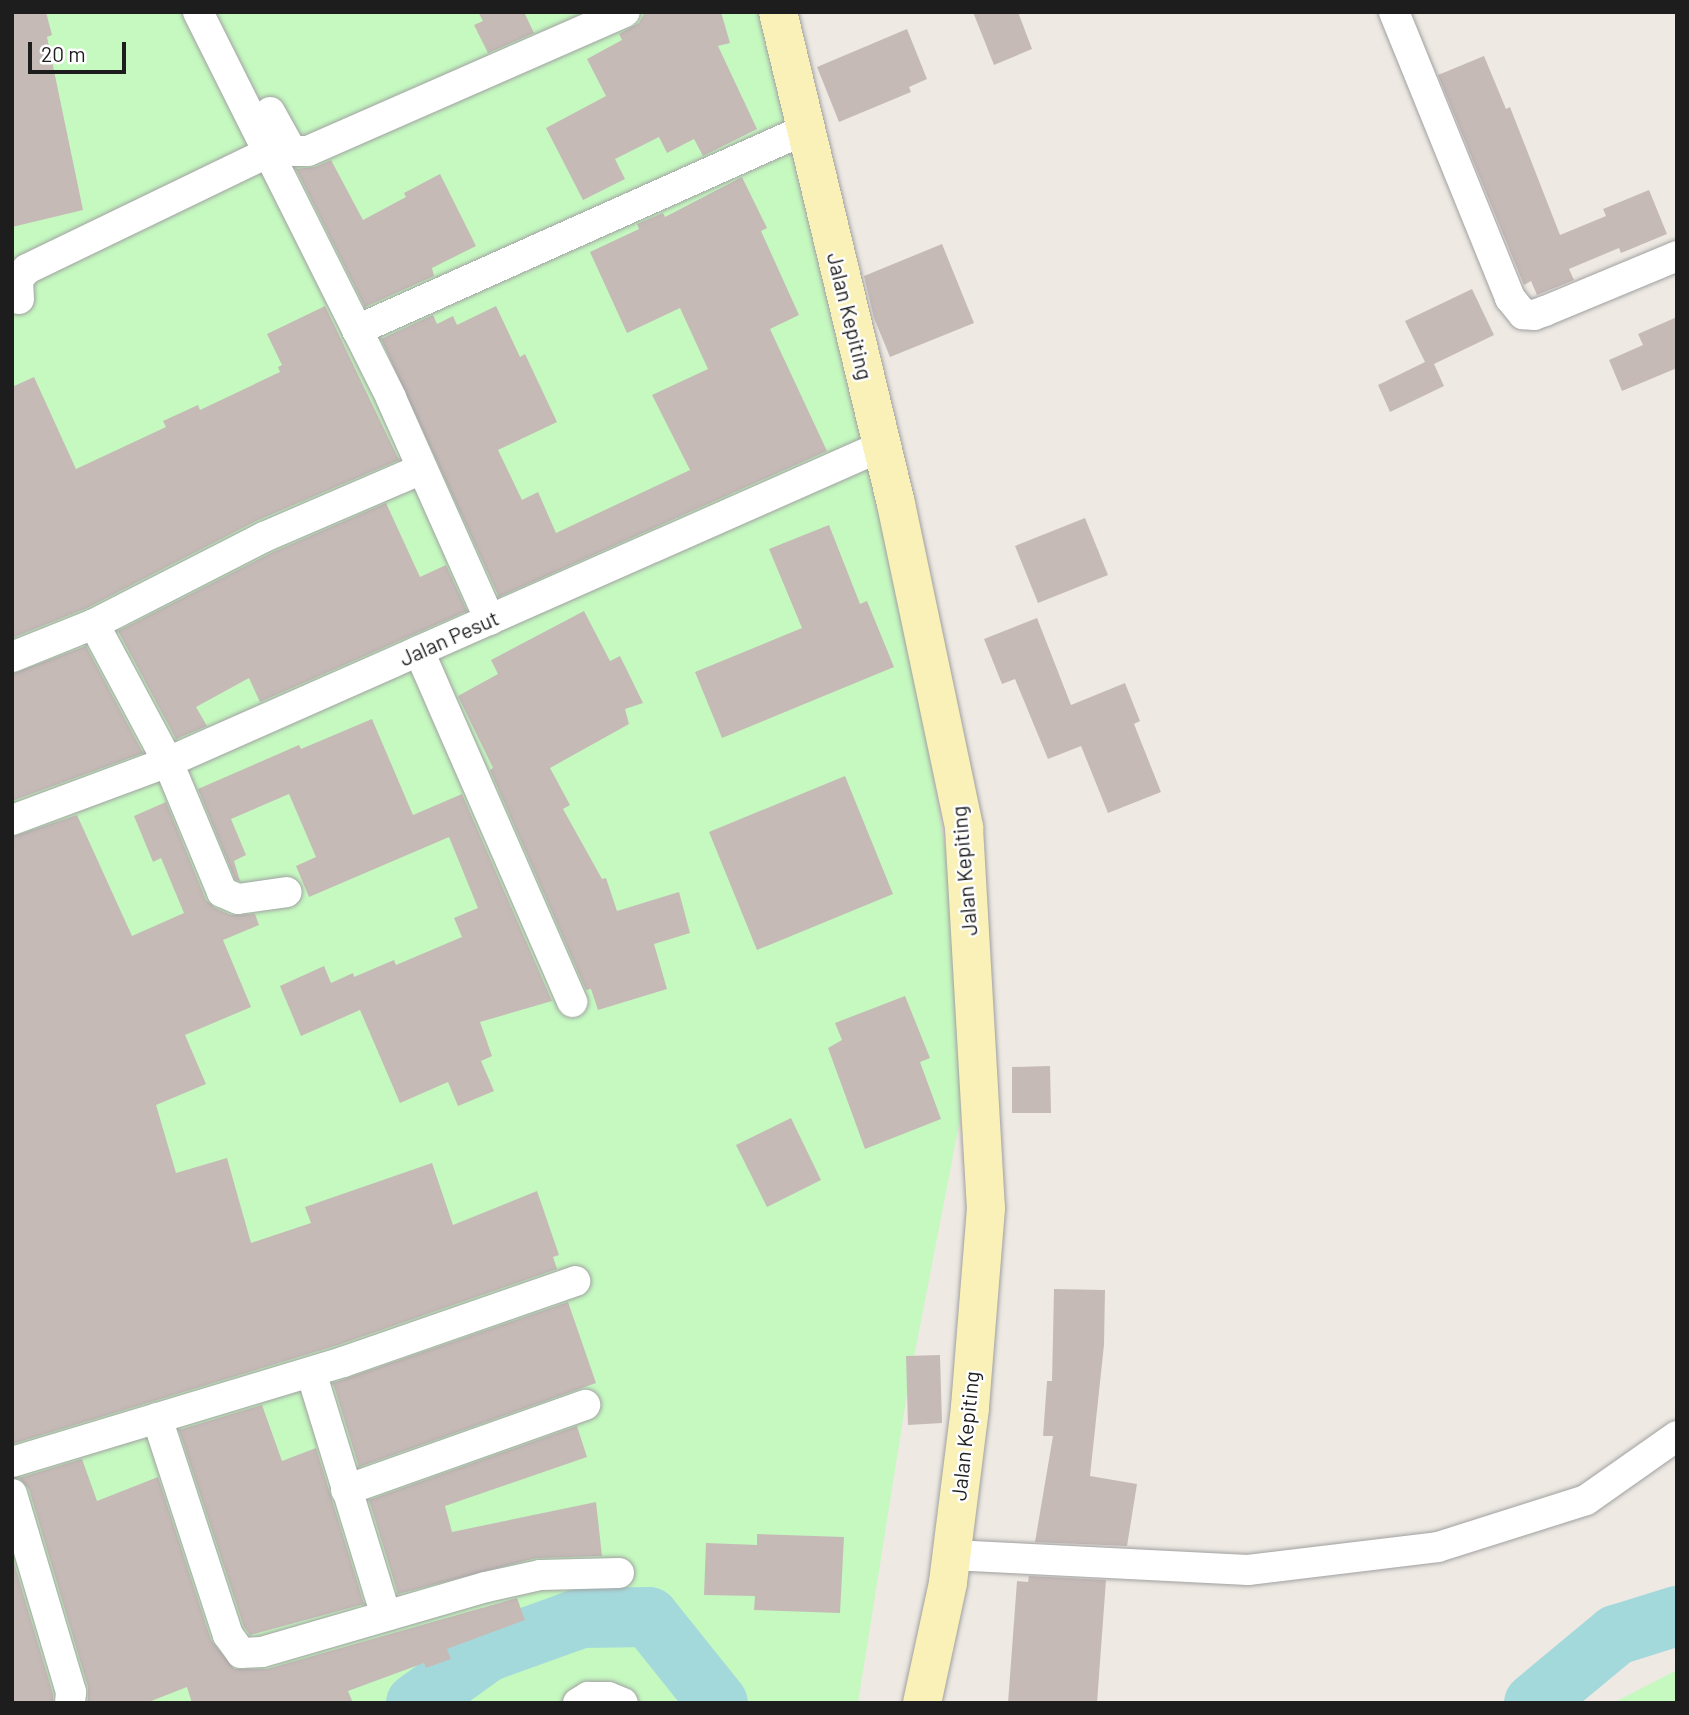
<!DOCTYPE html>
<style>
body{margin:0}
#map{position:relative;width:1689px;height:1715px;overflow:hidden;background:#eee9e3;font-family:Barlow,sans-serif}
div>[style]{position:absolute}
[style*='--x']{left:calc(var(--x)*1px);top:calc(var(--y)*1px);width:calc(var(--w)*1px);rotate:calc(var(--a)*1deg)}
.park>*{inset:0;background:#c5f9c0}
.river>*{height:60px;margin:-30px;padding:0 30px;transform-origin:30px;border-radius:30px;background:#a4d9dc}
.building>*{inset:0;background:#c6bab7}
.roads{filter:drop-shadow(0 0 2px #a1a1a1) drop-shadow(0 0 2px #a1a1a1)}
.street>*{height:30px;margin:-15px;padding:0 15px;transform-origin:15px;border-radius:15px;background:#fff}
.secondary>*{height:38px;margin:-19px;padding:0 19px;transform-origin:19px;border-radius:19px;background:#f9f1b7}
span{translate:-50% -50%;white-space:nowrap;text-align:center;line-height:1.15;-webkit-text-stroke:5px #fff;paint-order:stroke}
.street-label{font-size:21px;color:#1d1d1d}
.frame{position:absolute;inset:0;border:14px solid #1d1d1d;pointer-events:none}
.scale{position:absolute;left:28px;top:42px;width:98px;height:32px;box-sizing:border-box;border:4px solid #1d1d1d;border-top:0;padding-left:9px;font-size:21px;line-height:24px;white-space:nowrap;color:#1d1d1d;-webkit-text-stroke:5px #fff;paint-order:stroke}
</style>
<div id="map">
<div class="park">
<i style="clip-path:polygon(12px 12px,769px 12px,914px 660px,976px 1037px,908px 1388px,858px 1703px,12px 1703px)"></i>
<i style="clip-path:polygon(1677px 1670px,1677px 1703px,1613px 1703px)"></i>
</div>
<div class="river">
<i style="--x:416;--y:1703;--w:87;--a:-35.7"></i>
<i style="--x:487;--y:1652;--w:100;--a:-19.9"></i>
<i style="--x:581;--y:1618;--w:68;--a:-0.8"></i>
<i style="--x:649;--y:1617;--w:110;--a:51.3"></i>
<i style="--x:1534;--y:1703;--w:107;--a:-39.7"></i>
<i style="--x:1616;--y:1635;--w:64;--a:-17.3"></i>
</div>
<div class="building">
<i style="clip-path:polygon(12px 12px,46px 12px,52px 35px,47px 37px,83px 210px,12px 227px)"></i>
<i style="clip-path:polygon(478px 12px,524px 12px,534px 33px,488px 53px,474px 25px,483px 21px)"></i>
<i style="clip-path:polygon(645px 12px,721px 12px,730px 43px,718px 46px,757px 129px,703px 156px,694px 139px,667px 153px,659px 137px,615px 159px,625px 179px,583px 200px,546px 128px,606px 96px,587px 59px,622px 40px,619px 34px,639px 23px)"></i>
<i style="clip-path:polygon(973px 12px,1018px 12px,1032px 49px,994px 65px)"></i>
<i style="clip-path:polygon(907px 29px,927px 79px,909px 87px,911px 92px,839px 122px,817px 67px)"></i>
<i style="clip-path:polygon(1484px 56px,1506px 109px,1510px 107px,1560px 235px,1606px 216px,1603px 209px,1649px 190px,1667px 234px,1621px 253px,1619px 248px,1569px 269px,1574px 280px,1537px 295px,1531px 281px,1524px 285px,1438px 75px)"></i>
<i style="clip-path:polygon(331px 160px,363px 220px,406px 197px,404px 193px,440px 174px,476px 246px,432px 268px,434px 276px,365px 307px,296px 169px,315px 167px)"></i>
<i style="clip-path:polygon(742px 177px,767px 228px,761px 231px,799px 315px,770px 329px,827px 451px,499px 597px,381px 339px,433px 315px,437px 324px,453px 316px,457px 325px,496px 306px,520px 357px,525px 354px,557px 422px,498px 450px,522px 500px,538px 492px,556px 533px,690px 470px,652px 395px,708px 369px,680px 308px,627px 333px,590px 252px,639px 229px,637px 224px,663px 213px,665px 217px)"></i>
<i style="clip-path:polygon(942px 244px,974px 323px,890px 357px,874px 318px,864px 276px)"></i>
<i style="clip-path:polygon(1472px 289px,1494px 335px,1434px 364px,1444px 386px,1390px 412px,1378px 385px,1425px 362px,1405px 321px)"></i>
<i style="clip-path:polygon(325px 306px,399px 460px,256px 521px,87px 608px,12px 638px,12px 387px,34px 377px,76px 469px,166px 427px,163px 421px,198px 405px,200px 410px,280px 372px,278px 367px,282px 365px,267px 334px)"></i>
<i style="clip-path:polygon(1677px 317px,1677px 368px,1622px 391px,1609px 360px,1643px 345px,1638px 334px)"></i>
<i style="clip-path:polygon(386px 503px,420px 577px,446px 565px,467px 611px,260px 702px,249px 678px,196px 707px,207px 726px,176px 739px,118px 631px,271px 553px)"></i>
<i style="clip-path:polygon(1085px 518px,1108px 575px,1038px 603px,1015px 546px)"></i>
<i style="clip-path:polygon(829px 525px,860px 604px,867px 601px,894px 667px,722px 738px,695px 672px,802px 628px,769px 549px)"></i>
<i style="clip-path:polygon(584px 611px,610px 661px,620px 656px,643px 703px,625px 709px,629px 724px,550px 768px,570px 805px,563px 809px,602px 879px,606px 878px,617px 911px,679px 892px,690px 933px,654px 944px,667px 989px,598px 1010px,591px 989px,586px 990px,490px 770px,493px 768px,458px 696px,498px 674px,491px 660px)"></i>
<i style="clip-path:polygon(1037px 618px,1071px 705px,1125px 683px,1140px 721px,1134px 724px,1161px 792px,1108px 813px,1081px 746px,1048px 759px,1015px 679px,1002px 684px,984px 639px)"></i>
<i style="clip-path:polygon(86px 646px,143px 753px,12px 801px,12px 674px)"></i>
<i style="clip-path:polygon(372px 719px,413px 815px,462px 794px,552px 1001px,480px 1022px,492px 1056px,481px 1061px,494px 1091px,458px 1106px,448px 1082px,400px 1103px,360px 1010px,301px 1036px,280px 986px,324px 966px,331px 983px,353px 973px,354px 977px,394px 960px,396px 965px,462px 937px,454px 918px,478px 908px,449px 837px,309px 897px,296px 866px,316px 857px,289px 794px,231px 819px,246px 855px,234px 861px,240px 881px,235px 879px,198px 789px,299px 745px,301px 749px)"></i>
<i style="clip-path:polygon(845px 776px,893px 894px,757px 950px,709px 832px)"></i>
<i style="clip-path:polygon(166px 802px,206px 900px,215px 908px,231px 915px,255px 914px,259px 925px,223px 940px,251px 1007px,185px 1035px,206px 1084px,156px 1105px,176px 1173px,227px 1158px,251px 1243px,311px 1223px,305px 1207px,432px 1163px,453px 1225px,537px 1191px,559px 1255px,553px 1257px,557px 1269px,338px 1345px,12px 1444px,12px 837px,77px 815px,132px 936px,184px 913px,161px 858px,153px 862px,134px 816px)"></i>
<i style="clip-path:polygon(905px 996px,930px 1058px,920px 1062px,941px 1119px,865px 1149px,828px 1048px,842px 1040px,835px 1023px)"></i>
<i style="clip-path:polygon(1050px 1066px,1051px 1113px,1012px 1113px,1012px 1067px)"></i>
<i style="clip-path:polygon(791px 1118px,821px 1180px,767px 1207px,736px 1145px)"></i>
<i style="clip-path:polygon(1054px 1289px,1105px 1290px,1104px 1345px,1090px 1476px,1137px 1484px,1127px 1546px,1035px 1542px,1053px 1436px,1043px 1436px,1047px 1381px,1052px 1381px)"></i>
<i style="clip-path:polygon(568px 1302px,596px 1383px,359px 1467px,333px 1383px)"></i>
<i style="clip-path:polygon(940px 1355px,942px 1423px,908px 1425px,906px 1356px)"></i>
<i style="clip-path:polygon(262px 1405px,282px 1461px,316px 1448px,364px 1604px,250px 1635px,244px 1627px,179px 1430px)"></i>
<i style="clip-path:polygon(577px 1426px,587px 1457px,445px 1506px,452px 1532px,596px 1502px,602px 1556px,536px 1558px,398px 1594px,369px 1500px)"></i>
<i style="clip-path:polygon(82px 1459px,97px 1501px,158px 1477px,211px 1640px,234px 1669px,267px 1669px,517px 1598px,525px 1620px,447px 1649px,451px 1659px,426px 1668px,424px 1663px,348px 1691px,353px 1703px,192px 1703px,187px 1687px,146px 1703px,88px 1703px,88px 1687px,29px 1489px,19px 1478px)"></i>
<i style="clip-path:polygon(757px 1534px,844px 1537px,840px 1613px,754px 1610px,755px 1596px,704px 1595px,706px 1543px,757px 1545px)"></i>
<i style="clip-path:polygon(12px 1556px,53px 1694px,53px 1703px,12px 1703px)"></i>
<i style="clip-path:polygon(1029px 1576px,1106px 1580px,1097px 1703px,1008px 1703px,1017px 1581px,1028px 1582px)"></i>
</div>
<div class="roads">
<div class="street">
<i style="--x:198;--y:12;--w:432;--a:63.4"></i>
<i style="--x:391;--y:398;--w:243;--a:66"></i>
<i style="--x:1394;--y:12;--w:309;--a:67.9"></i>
<i style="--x:1510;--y:298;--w:21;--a:51"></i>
<i style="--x:1523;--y:314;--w:11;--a:5"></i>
<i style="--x:1534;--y:315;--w:12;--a:-20"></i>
<i style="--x:1545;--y:311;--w:143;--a:-22.6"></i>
<i style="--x:270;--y:112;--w:39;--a:61"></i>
<i style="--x:289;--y:146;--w:7;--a:45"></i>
<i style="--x:294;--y:151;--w:14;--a:0"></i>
<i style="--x:308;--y:151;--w:346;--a:-23.7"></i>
<i style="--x:19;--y:299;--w:20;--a:-93"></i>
<i style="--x:18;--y:279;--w:13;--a:-48"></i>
<i style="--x:27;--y:269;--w:269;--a:-25.8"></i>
<i style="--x:357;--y:330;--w:491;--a:-24.1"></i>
<i style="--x:94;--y:624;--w:157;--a:61.8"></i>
<i style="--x:168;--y:762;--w:141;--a:67.4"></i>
<i style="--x:222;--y:892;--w:17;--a:24"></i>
<i style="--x:238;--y:899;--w:49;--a:-8.1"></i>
<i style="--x:419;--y:651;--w:383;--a:66.4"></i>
<i style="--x:12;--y:657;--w:88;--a:-21.9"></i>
<i style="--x:94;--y:624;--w:191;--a:-27.1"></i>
<i style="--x:264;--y:537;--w:172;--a:-23.3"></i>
<i style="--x:12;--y:820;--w:166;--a:-20.4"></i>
<i style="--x:168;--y:762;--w:781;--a:-23.87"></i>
<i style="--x:311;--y:1372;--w:255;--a:72.9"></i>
<i style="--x:157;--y:1418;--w:228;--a:71.9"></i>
<i style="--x:228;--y:1635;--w:22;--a:54"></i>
<i style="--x:241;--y:1653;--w:21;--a:-3"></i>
<i style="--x:262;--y:1652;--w:233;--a:-16.2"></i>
<i style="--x:486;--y:1587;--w:55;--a:-12.5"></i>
<i style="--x:540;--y:1575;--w:79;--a:-1.5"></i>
<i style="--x:12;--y:1462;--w:346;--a:-16.8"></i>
<i style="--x:343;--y:1362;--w:246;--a:-19.2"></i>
<i style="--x:346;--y:1490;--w:254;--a:-19.6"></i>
<i style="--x:12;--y:1494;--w:207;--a:73.4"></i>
<i style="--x:71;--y:1692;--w:11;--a:95"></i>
<i style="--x:952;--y:1555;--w:296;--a:2.9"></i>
<i style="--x:1248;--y:1570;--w:191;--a:-6.9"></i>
<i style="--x:1438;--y:1547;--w:155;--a:-17.6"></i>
<i style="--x:1586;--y:1500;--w:111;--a:-35.1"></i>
<i style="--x:578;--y:1703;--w:12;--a:-31"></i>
<i style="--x:588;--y:1697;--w:20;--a:0"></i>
<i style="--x:608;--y:1697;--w:16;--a:22"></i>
</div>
<div class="secondary">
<i style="--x:778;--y:12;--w:506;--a:76.51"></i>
<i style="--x:896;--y:504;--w:331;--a:78.1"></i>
<i style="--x:964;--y:828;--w:381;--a:86.7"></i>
<i style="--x:986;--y:1208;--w:201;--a:94.6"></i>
<i style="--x:970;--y:1408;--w:176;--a:97.2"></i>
<i style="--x:948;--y:1583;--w:123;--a:102.2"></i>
</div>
</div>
<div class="street-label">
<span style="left:850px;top:316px;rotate:76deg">Jalan Kepiting</span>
<span style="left:449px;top:638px;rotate:-24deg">Jalan Pesut</span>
<span style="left:964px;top:871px;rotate:-95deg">Jalan Kepiting</span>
<span style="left:965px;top:1436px;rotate:-84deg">Jalan Kepiting</span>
</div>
<div class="frame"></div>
<div class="scale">20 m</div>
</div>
